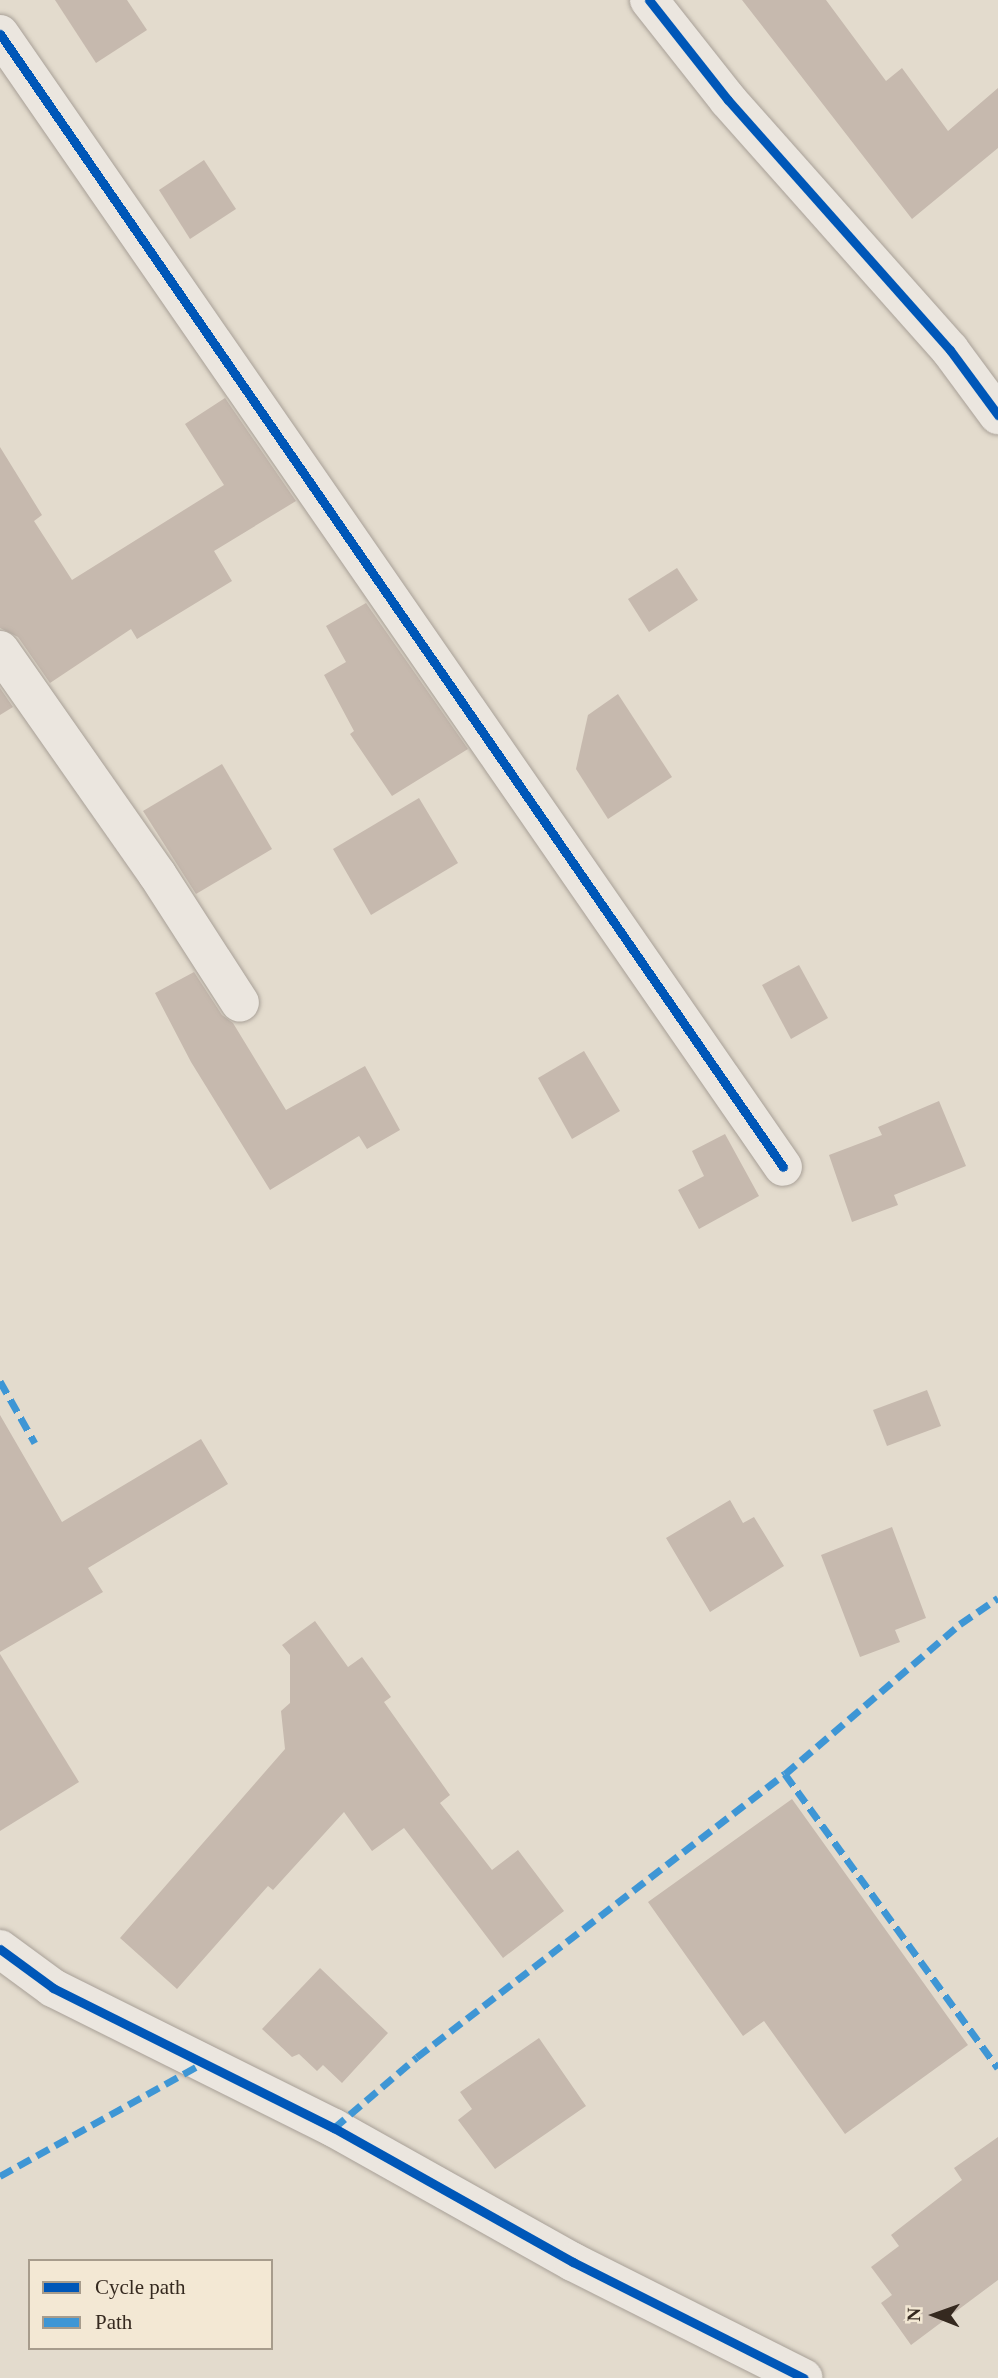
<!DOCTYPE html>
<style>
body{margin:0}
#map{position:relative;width:998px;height:2378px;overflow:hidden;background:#e3dbcd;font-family:"Times New Roman",serif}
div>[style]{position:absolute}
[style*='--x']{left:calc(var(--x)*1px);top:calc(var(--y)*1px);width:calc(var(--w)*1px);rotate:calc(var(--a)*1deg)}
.building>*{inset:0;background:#c6b9ae}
.roads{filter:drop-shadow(0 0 2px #a8a097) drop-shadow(0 0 2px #a8a097)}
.minor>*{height:38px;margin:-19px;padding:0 19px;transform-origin:19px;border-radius:19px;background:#ebe6df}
.quiet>*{height:7px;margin-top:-3.5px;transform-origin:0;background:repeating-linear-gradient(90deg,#3e96d5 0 14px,transparent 0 21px)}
.cycleway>*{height:9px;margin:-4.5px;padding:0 4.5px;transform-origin:4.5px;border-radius:4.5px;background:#0057b8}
span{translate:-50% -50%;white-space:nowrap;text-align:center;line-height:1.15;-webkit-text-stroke:6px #f3e8d4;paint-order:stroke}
.legend{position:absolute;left:28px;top:2259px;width:245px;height:91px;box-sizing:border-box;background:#f3e8d4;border:2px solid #a79c8c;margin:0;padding:9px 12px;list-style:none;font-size:21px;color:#35291f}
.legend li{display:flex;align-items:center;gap:14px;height:35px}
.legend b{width:35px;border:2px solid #a79c8c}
.north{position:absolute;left:900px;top:2280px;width:70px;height:70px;-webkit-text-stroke:5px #f3e8d4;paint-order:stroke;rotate:271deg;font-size:19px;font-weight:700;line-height:28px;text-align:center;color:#35291f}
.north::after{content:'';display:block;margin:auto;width:24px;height:32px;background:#35291f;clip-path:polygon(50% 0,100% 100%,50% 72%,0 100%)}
</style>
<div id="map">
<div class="building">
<i style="clip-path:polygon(55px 0,127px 0,147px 30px,96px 63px)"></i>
<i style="clip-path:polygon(742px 0,826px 0,886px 81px,902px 68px,948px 131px,998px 88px,998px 148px,912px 219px)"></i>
<i style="clip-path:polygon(204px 160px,236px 209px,190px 239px,159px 190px)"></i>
<i style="clip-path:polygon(225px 398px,296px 501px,214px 551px,232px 581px,137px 639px,131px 629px,50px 683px,18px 637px,0 628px,0 447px,42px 515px,34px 521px,72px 580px,224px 485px,185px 424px)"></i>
<i style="clip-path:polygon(677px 568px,698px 600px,649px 632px,628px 599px)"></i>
<i style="clip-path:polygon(366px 603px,468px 749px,392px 796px,350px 734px,354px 731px,324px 675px,346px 662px,326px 626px)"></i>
<i style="clip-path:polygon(0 688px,13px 707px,0 715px)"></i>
<i style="clip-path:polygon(618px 694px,672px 777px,608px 819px,576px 769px,588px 715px)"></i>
<i style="clip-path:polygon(222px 764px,272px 849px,196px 894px,143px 811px)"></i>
<i style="clip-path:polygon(419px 798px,458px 863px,371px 915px,333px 849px)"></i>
<i style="clip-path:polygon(799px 965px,828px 1018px,791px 1039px,762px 985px)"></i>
<i style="clip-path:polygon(194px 972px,222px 1015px,233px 1023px,286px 1110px,365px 1066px,400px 1130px,367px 1149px,359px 1136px,270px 1190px,191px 1062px,155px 993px)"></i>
<i style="clip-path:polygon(584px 1051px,620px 1111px,572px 1139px,538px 1078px)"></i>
<i style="clip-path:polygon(939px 1101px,966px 1166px,894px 1195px,898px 1205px,852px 1222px,829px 1155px,882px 1135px,878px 1127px)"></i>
<i style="clip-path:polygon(725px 1134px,759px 1196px,699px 1229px,678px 1190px,704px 1176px,692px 1151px)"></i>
<i style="clip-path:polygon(927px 1390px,941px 1426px,887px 1446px,873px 1410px)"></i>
<i style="clip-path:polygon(0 1415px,62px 1522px,201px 1439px,228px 1484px,88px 1568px,103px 1592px,0 1652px)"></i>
<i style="clip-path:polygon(730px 1500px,743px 1523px,754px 1517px,784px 1566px,710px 1612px,666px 1538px)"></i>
<i style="clip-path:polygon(892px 1527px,926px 1618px,895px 1630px,900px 1642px,860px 1657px,821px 1555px)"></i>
<i style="clip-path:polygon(315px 1621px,348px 1667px,362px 1657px,391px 1697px,384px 1702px,450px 1795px,440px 1803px,492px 1870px,518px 1850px,564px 1911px,503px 1958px,404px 1828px,372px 1851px,344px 1812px,273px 1890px,268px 1886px,177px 1989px,120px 1938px,285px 1749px,281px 1711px,290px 1703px,290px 1655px,282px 1645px)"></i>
<i style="clip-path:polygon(0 1654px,79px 1782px,0 1831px)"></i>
<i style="clip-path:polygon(792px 1799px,968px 2045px,845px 2134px,764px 2021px,743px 2036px,648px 1902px)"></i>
<i style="clip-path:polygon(320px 1968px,388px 2033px,342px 2083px,323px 2065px,317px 2071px,299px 2054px,292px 2057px,262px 2029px)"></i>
<i style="clip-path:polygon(539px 2038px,586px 2106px,495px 2169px,458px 2120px,472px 2109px,460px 2092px)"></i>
<i style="clip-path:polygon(998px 2137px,998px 2280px,911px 2345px,881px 2303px,892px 2295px,871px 2267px,899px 2246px,891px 2235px,962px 2180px,954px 2168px)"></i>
</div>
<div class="roads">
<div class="minor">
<i style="--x:649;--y:0;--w:127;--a:51.7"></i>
<i style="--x:728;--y:100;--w:334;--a:48.4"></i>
<i style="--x:950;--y:350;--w:81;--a:53.6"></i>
<i style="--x:0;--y:34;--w:1377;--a:55.35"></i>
<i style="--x:0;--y:650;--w:274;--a:55"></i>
<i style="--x:157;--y:874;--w:153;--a:57.2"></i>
<i style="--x:0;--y:1949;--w:66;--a:36.3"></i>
<i style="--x:53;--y:1988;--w:314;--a:26.5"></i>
<i style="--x:334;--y:2128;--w:274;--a:29.3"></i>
<i style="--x:573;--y:2262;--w:258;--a:26.7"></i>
</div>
</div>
<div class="quiet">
<i style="--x:0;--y:1381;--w:71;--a:60.6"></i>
<i style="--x:785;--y:1774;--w:363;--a:54.1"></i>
<i style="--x:334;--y:2128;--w:109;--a:-40.5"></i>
<i style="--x:417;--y:2057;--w:464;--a:-37.6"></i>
<i style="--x:785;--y:1774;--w:230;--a:-40.6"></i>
<i style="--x:960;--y:1624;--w:46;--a:-34.4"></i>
<i style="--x:0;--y:2176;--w:235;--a:-29.1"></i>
</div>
<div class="cycleway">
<i style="--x:649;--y:0;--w:127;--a:51.7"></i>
<i style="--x:728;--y:100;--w:334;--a:48.4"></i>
<i style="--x:950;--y:350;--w:81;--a:53.6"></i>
<i style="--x:0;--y:34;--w:1377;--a:55.35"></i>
<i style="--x:0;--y:1949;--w:66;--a:36.3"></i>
<i style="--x:53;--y:1988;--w:314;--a:26.5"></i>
<i style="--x:334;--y:2128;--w:274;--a:29.3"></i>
<i style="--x:573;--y:2262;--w:258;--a:26.7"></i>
</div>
<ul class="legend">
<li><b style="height:9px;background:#0057b8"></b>Cycle path</li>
<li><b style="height:9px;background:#3e96d5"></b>Path</li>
</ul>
<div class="north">N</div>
</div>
